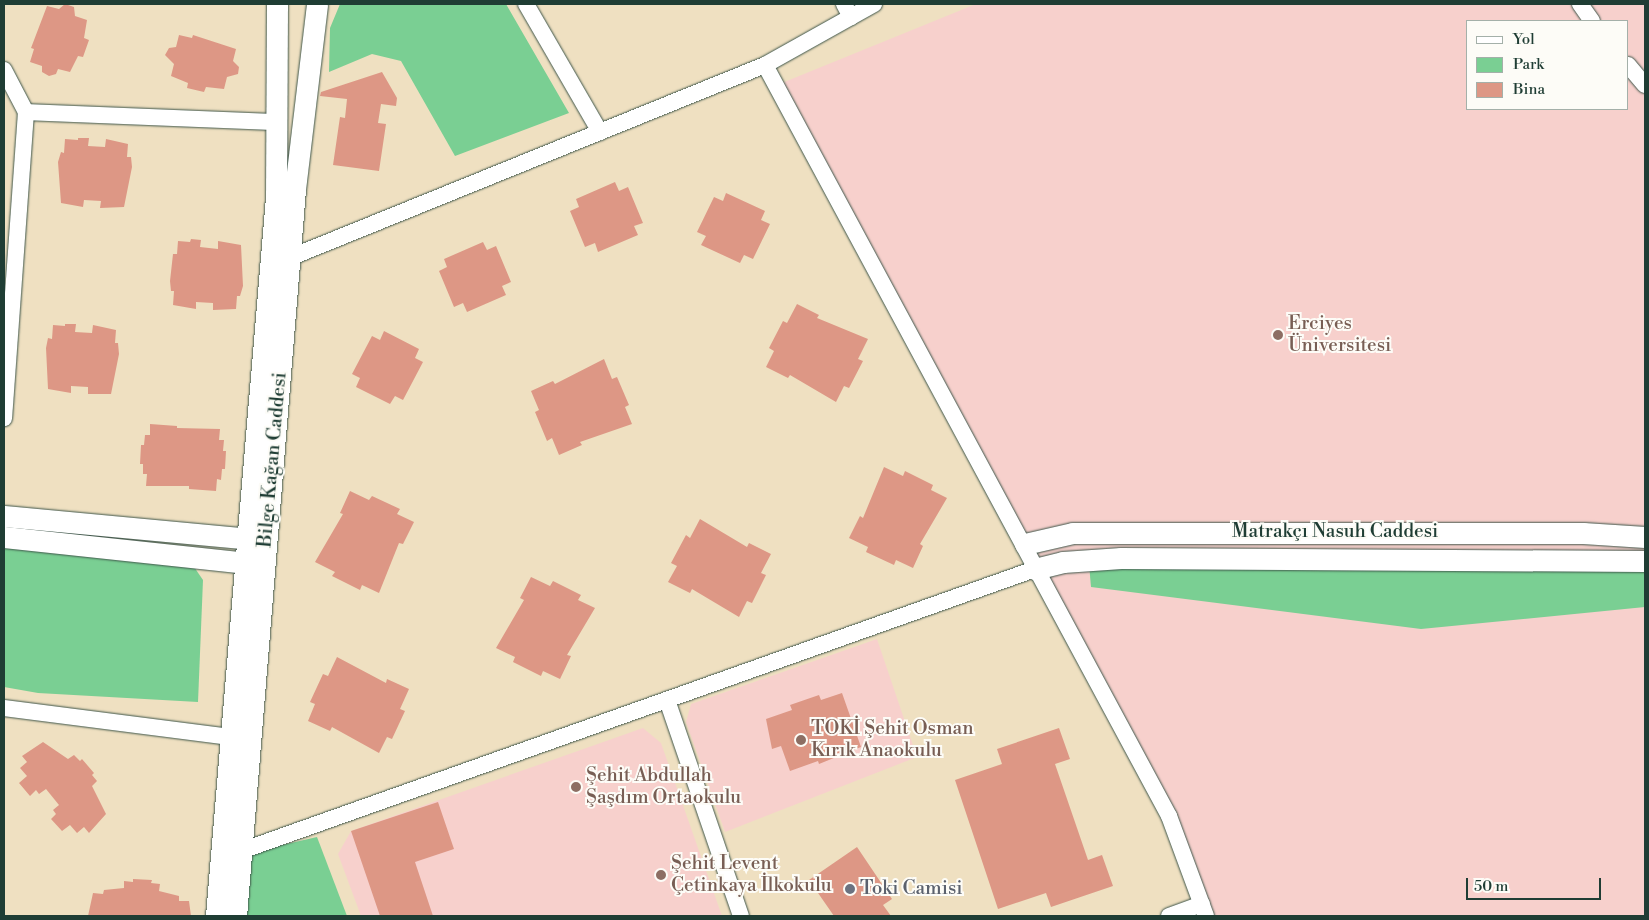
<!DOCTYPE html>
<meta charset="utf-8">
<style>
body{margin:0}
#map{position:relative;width:1649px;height:920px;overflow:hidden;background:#efe0c1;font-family:"Libre Bodoni",serif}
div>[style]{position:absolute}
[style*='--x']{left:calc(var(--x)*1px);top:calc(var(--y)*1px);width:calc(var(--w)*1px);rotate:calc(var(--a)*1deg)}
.built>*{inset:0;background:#f7d0cc}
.green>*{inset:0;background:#7acf93}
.building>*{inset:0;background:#dd9785}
.roads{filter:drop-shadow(0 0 1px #3e5549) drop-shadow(0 0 1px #3e5549)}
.minor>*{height:16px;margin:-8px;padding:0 8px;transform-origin:8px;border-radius:8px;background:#fff}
.tertiary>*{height:21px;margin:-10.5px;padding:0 10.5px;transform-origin:10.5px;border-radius:10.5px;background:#fff}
.dots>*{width:14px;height:14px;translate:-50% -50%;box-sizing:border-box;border:2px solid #fdfcf7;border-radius:50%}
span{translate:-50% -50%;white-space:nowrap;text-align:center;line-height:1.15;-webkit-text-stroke:4px #fdfcf7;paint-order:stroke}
.education-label{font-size:19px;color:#785e54}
.left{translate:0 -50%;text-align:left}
.street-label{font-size:19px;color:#1f3d34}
.worship-label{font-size:19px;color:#5b616d}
.frame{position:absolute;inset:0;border:5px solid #1f3d34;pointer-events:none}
.legend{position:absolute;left:1466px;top:20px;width:162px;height:90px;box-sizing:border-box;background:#fdfcf7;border:1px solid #a4b0a9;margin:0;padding:6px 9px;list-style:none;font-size:15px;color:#1f3d34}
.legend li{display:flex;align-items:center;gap:10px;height:25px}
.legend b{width:25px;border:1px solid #a4b0a9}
.scale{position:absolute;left:1466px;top:878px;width:135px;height:22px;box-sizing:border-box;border:2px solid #1f3d34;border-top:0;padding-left:6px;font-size:15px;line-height:18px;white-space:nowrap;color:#1f3d34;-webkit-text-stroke:4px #fdfcf7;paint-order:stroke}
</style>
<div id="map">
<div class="built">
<i style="clip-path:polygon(evenodd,976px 4px,1645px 4px,1645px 916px,1207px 916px,1197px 886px,777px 85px,976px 4px,1468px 21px,1628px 21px,1628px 109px,1468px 109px,1468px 21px)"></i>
<i style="clip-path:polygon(877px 639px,917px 757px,725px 832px,686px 722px,691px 704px)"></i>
<i style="clip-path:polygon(643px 728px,661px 743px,722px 916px,361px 916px,338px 854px,351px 831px)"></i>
</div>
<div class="green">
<i style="clip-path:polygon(340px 4px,506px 4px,569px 113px,455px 156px,401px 61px,372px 54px,329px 72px,330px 28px)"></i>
<i style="clip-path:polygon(4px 543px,190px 561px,203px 580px,198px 702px,38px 693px,4px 687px)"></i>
<i style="clip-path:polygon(1089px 564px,1645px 568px,1645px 607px,1421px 629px,1091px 587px)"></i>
<i style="clip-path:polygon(317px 837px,347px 916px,242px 916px,247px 853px)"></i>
</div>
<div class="building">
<i style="clip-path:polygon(65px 4px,74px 7px,75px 16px,87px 20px,84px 38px,89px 40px,83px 57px,78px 56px,70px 72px,58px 69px,56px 74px,49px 76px,42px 72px,42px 66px,30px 62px,34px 49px,31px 48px,47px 6px,59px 9px)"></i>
<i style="clip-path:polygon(179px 35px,192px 38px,193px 35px,236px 49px,233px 61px,239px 67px,238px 74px,227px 77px,224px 89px,206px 87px,204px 92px,187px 88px,188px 83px,171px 76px,174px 64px,165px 55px,169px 48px,176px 47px)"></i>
<i style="clip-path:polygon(382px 72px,397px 98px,396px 106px,381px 104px,378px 123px,386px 124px,379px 171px,333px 165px,340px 117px,345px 118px,347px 99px,320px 96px,321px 92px)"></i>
<i style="clip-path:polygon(78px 138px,89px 138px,88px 146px,105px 147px,106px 139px,128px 144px,127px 157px,131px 157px,132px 167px,124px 207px,100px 208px,101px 201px,84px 200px,83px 207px,61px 203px,58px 162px,61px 152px,64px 153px,65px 139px,78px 140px)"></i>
<i style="clip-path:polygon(615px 182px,619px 191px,628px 187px,643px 223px,634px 226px,638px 235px,598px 252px,595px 243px,585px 247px,570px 211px,579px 207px,576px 199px)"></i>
<i style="clip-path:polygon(726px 193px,765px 211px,761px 220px,770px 224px,753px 259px,744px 255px,740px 263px,701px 245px,706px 236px,697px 232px,714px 197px,723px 201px)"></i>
<i style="clip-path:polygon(191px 239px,201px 240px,200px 247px,218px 249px,218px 241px,241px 245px,243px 286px,240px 296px,237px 296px,236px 309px,213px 310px,213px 303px,196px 302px,196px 309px,173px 305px,174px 291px,171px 291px,170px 281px,173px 254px,177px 254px,178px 241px,190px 242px)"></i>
<i style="clip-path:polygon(483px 242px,487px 250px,496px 246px,511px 282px,502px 286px,506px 295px,467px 312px,463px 303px,454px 307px,439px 271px,447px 267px,444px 259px)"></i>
<i style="clip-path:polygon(797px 304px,819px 315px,817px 318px,868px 339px,858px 359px,863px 361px,849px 388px,844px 386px,836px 402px,790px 375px,788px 378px,766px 367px,774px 351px,769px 348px,783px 321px,787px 323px)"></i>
<i style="clip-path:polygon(65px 324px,76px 324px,75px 332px,92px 333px,93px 325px,116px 330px,115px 343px,118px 343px,119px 354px,111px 394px,88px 394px,88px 387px,71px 386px,71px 393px,48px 389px,46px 348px,48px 338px,52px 339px,53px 325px,65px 326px)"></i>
<i style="clip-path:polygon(384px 331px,419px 349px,415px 358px,423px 362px,403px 400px,395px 396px,390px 404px,356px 387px,360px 378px,352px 374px,372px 336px,380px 340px)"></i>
<i style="clip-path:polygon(604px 359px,612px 379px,617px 377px,629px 405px,625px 407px,632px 424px,580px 442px,582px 445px,559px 455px,552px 438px,547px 441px,535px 412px,539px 410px,531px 391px,553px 381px,555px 384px)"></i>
<i style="clip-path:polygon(150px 424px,177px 426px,177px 428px,220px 429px,219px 440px,224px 440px,223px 451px,226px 451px,225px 469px,222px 469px,221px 480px,217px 479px,216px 491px,189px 489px,189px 486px,146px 486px,147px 474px,143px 474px,143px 464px,140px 464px,141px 445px,144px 445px,145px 435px,150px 435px)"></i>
<i style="clip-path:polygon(884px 467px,903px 476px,905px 471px,933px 485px,931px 490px,947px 498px,920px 544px,923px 546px,913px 568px,896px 560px,894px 565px,866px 552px,868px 547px,849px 538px,860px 516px,863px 518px)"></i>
<i style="clip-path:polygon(350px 491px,369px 500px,372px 496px,400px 509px,397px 514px,414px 522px,403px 544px,399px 543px,379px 593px,362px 585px,360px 590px,332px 576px,335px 572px,315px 562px,343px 514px,340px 513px)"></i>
<i style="clip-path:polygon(700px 519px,747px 547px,749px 543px,771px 554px,761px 573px,766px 575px,752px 603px,747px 601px,739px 617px,692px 589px,690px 593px,668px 582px,677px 566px,671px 563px,686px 535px,690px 538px)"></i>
<i style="clip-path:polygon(531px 577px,550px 586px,553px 581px,581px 595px,578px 600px,595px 608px,567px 655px,571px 656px,560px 679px,543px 671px,541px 676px,513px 662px,515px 657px,496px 648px,524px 600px,520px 598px)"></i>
<i style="clip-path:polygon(337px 657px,386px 683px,387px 679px,409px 689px,400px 709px,405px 711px,392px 739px,387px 737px,379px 753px,332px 727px,330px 731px,308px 721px,315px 704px,310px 702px,323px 674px,328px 676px)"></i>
<i style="clip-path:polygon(842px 693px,861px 747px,819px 764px,818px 761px,790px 771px,781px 746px,772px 749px,766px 719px,792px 710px,790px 705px,819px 695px,821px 700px)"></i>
<i style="clip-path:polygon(1059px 728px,1070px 759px,1055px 764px,1088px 860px,1102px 855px,1113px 886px,1051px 907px,1046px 893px,998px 909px,955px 780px,1002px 764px,997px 749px)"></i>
<i style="clip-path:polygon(43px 742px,68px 759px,74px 755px,80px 761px,82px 759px,94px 773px,92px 775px,97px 781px,92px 786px,106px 814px,89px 833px,84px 827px,77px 833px,70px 825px,62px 831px,51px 819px,56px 814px,53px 810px,59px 805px,46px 789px,39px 794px,36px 790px,30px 796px,19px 783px,27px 776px,20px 768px,27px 762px,22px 756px)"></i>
<i style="clip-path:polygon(438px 802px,454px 849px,415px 862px,433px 916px,380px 916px,351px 831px)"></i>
<i style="clip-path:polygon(857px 847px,892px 899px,883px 905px,891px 916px,834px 916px,809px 880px)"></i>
<i style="clip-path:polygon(133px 879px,152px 880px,151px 883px,160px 884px,159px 891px,179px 896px,179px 901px,189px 901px,191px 916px,88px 916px,93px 893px,103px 894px,104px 890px,124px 888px,124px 881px,133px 882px)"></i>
</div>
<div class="roads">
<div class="minor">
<i style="--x:526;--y:4;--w:148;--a:60"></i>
<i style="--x:844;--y:4;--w:15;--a:62"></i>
<i style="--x:1580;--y:4;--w:21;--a:55"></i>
<i style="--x:765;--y:65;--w:125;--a:-29.2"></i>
<i style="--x:1628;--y:65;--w:26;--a:50"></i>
<i style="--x:4;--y:70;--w:47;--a:62.4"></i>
<i style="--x:26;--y:112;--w:307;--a:94.1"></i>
<i style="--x:26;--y:112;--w:252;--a:2.3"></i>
<i style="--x:289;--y:258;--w:514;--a:-22.07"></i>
<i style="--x:765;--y:65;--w:853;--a:61.72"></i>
<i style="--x:1169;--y:816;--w:107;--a:69.7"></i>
<i style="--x:667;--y:700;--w:228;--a:71.1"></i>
<i style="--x:4;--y:708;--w:228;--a:7.3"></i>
<i style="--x:241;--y:851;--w:843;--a:-19.55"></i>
<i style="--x:1169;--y:916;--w:35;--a:-20"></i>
</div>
<div class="tertiary">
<i style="--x:4;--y:516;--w:258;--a:5.3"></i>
<i style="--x:4;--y:537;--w:254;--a:6.1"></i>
<i style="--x:1025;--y:544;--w:49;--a:-12.9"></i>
<i style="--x:1073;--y:533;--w:510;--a:0"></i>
<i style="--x:1583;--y:533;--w:62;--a:3.7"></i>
<i style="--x:1035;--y:569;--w:29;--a:-14"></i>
<i style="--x:1063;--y:562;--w:58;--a:-3.9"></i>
<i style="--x:1121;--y:558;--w:524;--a:0.33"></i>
<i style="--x:216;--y:916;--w:721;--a:-85.23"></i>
<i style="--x:276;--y:197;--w:193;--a:-89.7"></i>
<i style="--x:236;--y:916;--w:729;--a:-85.36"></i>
<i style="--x:295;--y:189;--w:186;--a:-83.2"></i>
</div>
</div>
<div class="dots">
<i style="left:1278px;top:335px;background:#8d6e63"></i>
<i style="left:801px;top:740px;background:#8d6e63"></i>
<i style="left:576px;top:787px;background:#8d6e63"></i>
<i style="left:661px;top:875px;background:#8d6e63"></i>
<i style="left:850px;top:889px;background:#6b7280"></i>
</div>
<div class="education-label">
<span class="left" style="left:1288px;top:335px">Erciyes<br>Üniversitesi</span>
<span class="left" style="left:811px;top:740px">TOKİ Şehit Osman<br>Kırık Anaokulu</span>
<span class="left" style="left:586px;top:787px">Şehit Abdullah<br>Şaşdım Ortaokulu</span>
<span class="left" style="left:671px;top:875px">Şehit Levent<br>Çetinkaya İlkokulu</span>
</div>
<div class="street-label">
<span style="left:273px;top:460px;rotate:-85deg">Bilge Kağan Caddesi</span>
<span style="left:1335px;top:532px">Matrakçı Nasuh Caddesi</span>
</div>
<div class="worship-label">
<span class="left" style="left:860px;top:889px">Toki Camisi</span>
</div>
<div class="frame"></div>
<ul class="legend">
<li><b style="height:6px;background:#fff"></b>Yol</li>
<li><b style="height:14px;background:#7acf93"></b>Park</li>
<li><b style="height:14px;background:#dd9785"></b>Bina</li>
</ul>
<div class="scale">50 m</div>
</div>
